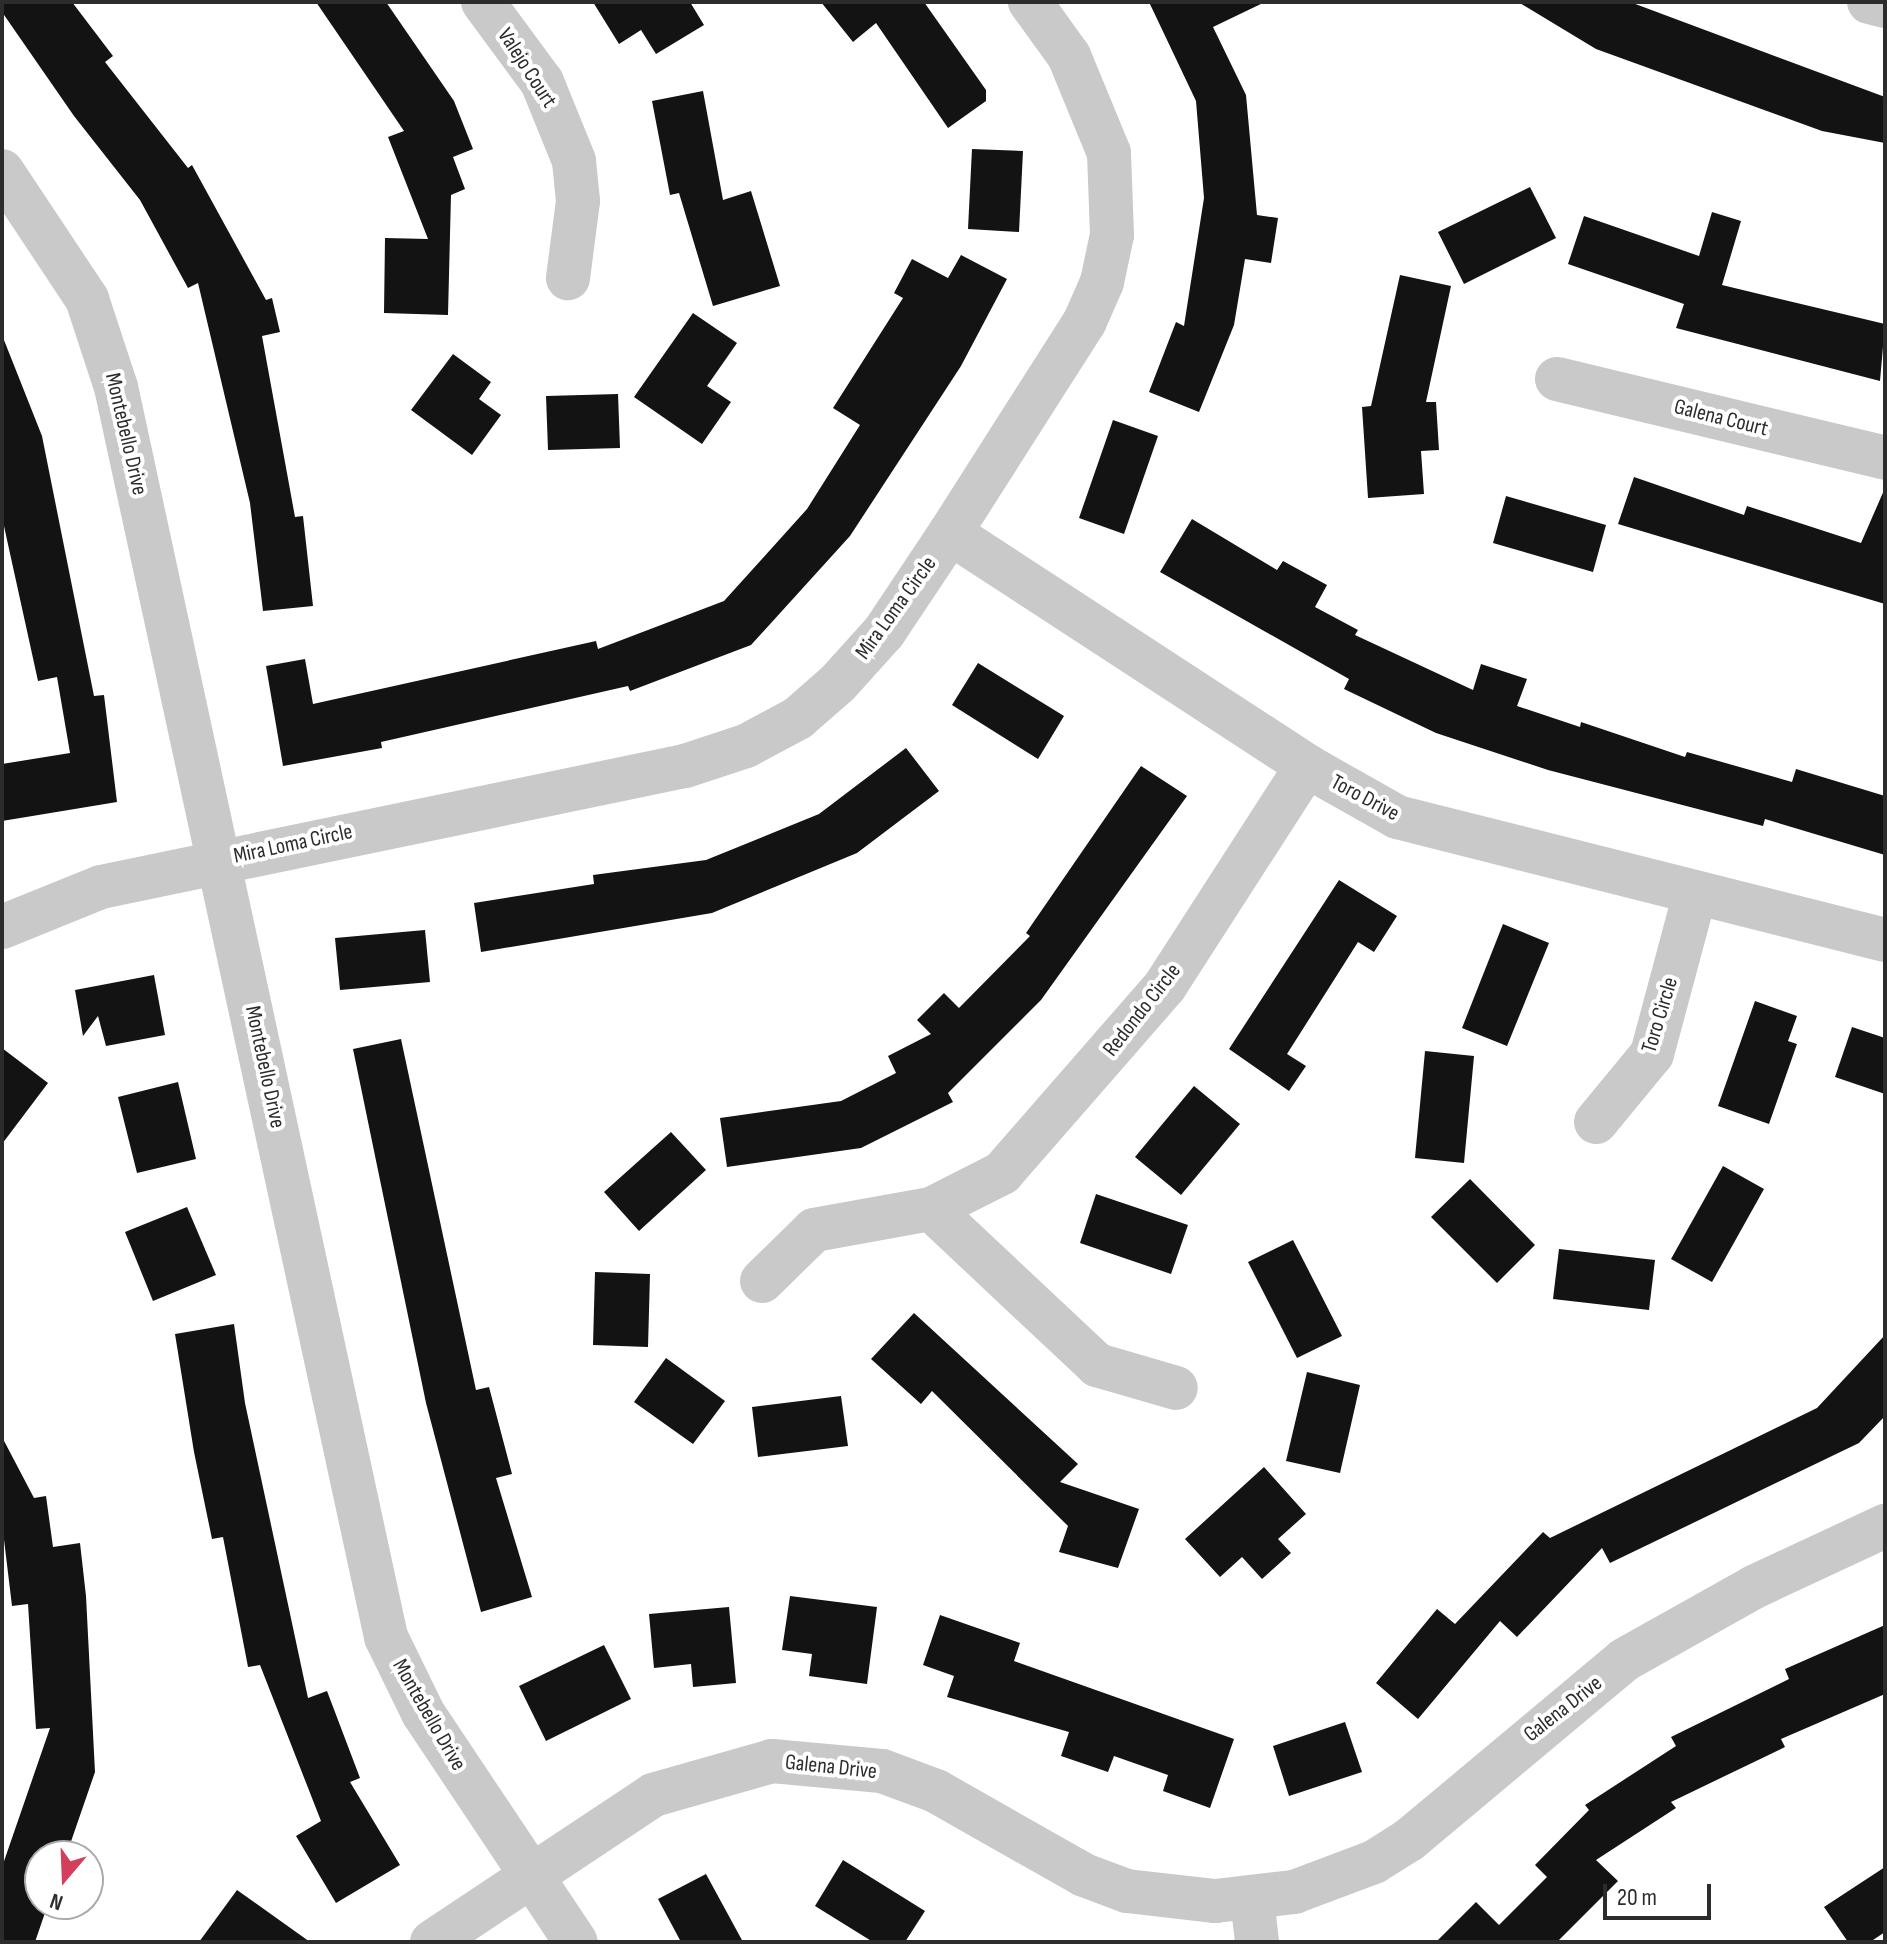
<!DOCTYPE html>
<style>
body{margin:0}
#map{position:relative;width:1887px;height:1944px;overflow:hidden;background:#fff;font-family:"Sofia Sans Condensed",sans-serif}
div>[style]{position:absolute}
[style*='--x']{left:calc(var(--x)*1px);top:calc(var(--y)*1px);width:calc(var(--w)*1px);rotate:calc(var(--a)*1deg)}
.building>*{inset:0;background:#131313}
.minor>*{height:44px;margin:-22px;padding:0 22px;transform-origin:22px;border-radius:22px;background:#c9c9c9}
span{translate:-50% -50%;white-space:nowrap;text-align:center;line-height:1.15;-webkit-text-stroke:8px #fff;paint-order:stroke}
.street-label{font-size:22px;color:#2c2c2c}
.frame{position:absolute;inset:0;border:4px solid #2c2c2c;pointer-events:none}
.north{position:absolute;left:24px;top:1840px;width:80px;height:80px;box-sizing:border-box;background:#fff;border:2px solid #ababab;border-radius:50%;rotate:199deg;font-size:22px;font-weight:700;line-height:32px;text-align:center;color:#2c2c2c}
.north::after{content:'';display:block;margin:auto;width:28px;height:36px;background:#d33e5b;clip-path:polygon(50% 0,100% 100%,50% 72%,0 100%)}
.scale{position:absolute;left:1603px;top:1884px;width:108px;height:36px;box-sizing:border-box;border:4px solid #2c2c2c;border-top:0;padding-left:10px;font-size:24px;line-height:28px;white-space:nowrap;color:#2c2c2c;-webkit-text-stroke:6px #fff;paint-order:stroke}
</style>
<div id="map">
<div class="building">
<i style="clip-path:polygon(2px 2px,72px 2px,113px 56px,105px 62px,188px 168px,192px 165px,266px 300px,272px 298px,280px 332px,262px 336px,295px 517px,303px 516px,313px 606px,263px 611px,250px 503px,198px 283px,188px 288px,140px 200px,74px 116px,2px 12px)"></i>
<i style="clip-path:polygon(316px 2px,386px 2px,454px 101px,473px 149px,453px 157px,465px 189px,451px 195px,448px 315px,384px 313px,385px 238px,428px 239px,388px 137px,404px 131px)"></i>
<i style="clip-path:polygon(593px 2px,690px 2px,704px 25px,656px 54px,641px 30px,619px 44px)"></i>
<i style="clip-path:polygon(821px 2px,924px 2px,986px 90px,986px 101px,948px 128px,876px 23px,853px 42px)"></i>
<i style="clip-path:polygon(1149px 2px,1265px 2px,1213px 27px,1246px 95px,1257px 215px,1278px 218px,1271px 263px,1245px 259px,1234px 325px,1199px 412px,1149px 392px,1176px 322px,1184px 326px,1204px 198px,1196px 101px)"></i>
<i style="clip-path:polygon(1518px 2px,1630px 2px,1885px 97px,1885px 143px,1822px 131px,1596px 49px)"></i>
<i style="clip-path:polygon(703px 91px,723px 200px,751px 191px,780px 286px,713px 306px,679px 193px,670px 195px,652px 101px)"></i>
<i style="clip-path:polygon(972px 149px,1023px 151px,1019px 232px,968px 229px)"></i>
<i style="clip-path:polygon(1530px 187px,1556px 238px,1464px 284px,1438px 232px)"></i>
<i style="clip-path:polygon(1712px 212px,1741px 221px,1722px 285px,1885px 324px,1880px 381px,1676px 328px,1684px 304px,1568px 264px,1584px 216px,1699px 256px)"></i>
<i style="clip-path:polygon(961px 255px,1007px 279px,961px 366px,850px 536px,751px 645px,630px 691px,628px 686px,381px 742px,382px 748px,283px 766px,266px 666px,305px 659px,313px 704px,596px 641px,598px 649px,724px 601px,807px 509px,860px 425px,833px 408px,903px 298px,894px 293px,912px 259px,948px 278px)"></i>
<i style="clip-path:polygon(1400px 275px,1451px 286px,1426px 402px,1436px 402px,1439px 450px,1421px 451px,1424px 494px,1368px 498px,1362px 407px,1371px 406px)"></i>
<i style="clip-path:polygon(693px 313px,737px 343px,707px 386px,731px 402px,702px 444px,634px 397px)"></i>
<i style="clip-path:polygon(2px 335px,42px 436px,94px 696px,104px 695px,117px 802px,2px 821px,2px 764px,70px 753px,57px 677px,38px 681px,2px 517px)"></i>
<i style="clip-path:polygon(453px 354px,491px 382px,479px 399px,501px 415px,472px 455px,411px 410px)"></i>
<i style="clip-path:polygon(618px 394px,620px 448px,548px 450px,546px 396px)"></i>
<i style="clip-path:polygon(1113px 420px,1158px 436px,1124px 534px,1079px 518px)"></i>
<i style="clip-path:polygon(1634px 477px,1744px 515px,1747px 506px,1861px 543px,1885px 488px,1885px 604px,1618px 524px)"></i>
<i style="clip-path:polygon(1506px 496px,1606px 525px,1593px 572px,1493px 543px)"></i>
<i style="clip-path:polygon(1192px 519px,1277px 570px,1283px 561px,1327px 585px,1315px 607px,1358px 630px,1355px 635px,1473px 690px,1481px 664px,1527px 679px,1517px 706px,1580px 727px,1581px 722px,1685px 757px,1687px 752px,1792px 782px,1796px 769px,1885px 796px,1885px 855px,1765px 819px,1763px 826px,1548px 770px,1436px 733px,1344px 689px,1349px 679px,1160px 572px)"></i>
<i style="clip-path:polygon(978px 663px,1064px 716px,1038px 759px,952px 705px)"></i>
<i style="clip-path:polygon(906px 748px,939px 791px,857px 853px,712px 913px,481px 952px,474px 903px,594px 884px,593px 875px,706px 860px,819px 814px)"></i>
<i style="clip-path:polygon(1141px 766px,1187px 796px,1041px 1000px,948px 1093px,953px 1102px,861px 1148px,727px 1167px,720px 1118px,841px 1101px,896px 1073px,888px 1056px,931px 1034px,917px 1020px,944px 993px,959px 1008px,1030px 936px,1026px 933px)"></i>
<i style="clip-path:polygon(1339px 880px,1397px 916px,1374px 952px,1358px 942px,1287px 1054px,1306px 1066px,1289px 1091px,1229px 1049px)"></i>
<i style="clip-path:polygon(1503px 924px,1549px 943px,1507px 1046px,1462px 1028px)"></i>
<i style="clip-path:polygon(425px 930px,430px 982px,340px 990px,335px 938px)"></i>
<i style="clip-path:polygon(154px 975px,165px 1035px,106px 1046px,98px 1016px,83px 1036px,75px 990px)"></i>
<i style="clip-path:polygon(1755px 1001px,1797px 1016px,1788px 1041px,1797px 1044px,1769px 1124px,1718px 1106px)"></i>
<i style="clip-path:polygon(1852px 1027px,1885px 1038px,1885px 1094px,1835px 1077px)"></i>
<i style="clip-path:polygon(401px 1039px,476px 1390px,489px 1387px,512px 1474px,496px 1478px,532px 1597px,481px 1612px,426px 1403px,353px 1049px)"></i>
<i style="clip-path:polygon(2px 1048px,48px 1083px,2px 1144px)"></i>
<i style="clip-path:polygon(1425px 1051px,1474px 1056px,1464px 1163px,1415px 1158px)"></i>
<i style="clip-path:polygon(178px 1082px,196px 1159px,137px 1173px,118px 1097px)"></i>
<i style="clip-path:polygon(1194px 1086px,1240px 1124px,1181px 1195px,1135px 1157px)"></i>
<i style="clip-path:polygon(671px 1132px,706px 1170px,639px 1231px,604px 1192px)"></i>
<i style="clip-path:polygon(1723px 1166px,1764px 1189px,1712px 1282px,1671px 1259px)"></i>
<i style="clip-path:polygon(1470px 1179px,1535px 1245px,1497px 1283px,1431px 1217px)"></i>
<i style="clip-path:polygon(1096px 1194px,1188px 1225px,1171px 1274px,1080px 1243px)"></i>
<i style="clip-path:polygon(187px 1207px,216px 1275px,153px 1301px,125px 1232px)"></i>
<i style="clip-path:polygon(1293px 1240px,1342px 1336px,1297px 1358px,1248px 1262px)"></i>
<i style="clip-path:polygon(1559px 1249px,1655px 1260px,1649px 1310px,1553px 1299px)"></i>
<i style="clip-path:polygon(595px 1272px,650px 1274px,648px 1347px,593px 1345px)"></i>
<i style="clip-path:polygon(914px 1313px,1078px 1464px,1060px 1482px,1139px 1509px,1118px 1568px,1059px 1552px,1068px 1526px,932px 1391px,921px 1404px,871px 1359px)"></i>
<i style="clip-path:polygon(234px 1324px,245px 1403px,308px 1698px,327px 1691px,360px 1778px,350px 1782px,400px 1865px,336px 1903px,296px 1836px,321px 1821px,260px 1665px,248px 1667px,223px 1537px,212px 1539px,194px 1452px,175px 1334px)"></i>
<i style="clip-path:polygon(1885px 1335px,1885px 1416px,1859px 1443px,1610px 1563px,1602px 1548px,1517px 1637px,1500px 1621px,1418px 1719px,1376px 1683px,1437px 1609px,1455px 1624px,1543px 1532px,1550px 1538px,1817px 1408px)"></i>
<i style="clip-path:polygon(666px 1358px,725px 1401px,693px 1444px,634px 1402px)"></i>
<i style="clip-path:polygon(1307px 1372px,1360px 1385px,1340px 1473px,1286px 1461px)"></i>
<i style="clip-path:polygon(841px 1396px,848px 1446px,758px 1457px,752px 1407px)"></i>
<i style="clip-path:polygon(2px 1437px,34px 1498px,46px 1496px,53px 1547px,80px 1543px,86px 1596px,95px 1772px,66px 1856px,40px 1856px,40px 1904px,48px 1904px,35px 1942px,2px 1942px,2px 1867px,50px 1728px,36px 1729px,28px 1604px,12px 1606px,2px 1523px)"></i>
<i style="clip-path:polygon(1264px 1467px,1306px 1514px,1278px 1539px,1291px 1553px,1262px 1579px,1242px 1557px,1220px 1577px,1185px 1539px)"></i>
<i style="clip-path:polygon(790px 1596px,877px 1607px,867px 1684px,809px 1676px,812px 1654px,782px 1650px)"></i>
<i style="clip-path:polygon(729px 1607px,736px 1683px,693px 1687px,691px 1664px,654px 1668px,649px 1614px)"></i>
<i style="clip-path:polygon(940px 1615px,1020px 1643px,1014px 1661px,1234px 1739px,1210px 1808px,1163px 1791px,1168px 1775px,1114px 1756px,1108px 1772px,1061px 1756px,1069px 1732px,947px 1697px,954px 1676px,923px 1665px)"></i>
<i style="clip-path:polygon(1885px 1625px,1885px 1694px,1781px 1739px,1785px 1747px,1671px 1802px,1676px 1808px,1596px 1860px,1618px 1881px,1557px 1942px,1436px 1942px,1476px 1902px,1499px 1925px,1547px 1877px,1535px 1865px,1589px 1810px,1585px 1805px,1676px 1746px,1671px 1737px,1789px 1679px,1785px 1669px)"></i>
<i style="clip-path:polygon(604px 1645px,631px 1699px,546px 1741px,519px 1686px)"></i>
<i style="clip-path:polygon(1345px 1722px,1362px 1772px,1289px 1796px,1273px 1746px)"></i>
<i style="clip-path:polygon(843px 1860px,925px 1911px,905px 1942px,873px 1942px,815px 1906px)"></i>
<i style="clip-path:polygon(1885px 1867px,1885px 1932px,1870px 1942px,1848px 1942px,1824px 1907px)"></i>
<i style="clip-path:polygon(706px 1874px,743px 1942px,681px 1942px,658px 1899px)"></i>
<i style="clip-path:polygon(237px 1890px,310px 1942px,199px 1942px)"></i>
</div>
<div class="minor">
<i style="--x:483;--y:2;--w:99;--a:53.6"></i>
<i style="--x:542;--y:82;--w:85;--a:67.9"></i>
<i style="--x:574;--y:161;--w:40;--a:84.3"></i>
<i style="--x:578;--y:201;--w:78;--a:97.4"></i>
<i style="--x:1869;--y:2;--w:16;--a:14"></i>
<i style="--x:2;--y:171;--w:154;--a:56.4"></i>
<i style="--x:87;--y:299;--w:93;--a:71.8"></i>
<i style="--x:116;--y:387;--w:1279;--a:77.81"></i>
<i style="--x:386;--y:1637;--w:85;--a:64"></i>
<i style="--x:423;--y:1713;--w:275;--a:56.3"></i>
<i style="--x:1557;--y:379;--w:337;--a:13.5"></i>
<i style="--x:950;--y:533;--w:426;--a:33.1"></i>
<i style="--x:1307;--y:766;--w:103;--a:29.5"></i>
<i style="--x:1397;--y:817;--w:503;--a:14.15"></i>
<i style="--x:2;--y:927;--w:107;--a:-22"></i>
<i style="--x:101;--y:887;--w:596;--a:-11.71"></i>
<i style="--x:685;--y:766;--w:64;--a:-18.2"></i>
<i style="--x:746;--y:746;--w:59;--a:-28.3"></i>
<i style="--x:798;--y:718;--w:53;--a:-41.2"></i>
<i style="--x:838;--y:683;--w:69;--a:-48"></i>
<i style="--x:884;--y:632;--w:119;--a:-56.3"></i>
<i style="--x:950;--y:533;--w:251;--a:-57.5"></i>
<i style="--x:1085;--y:321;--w:43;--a:-66.4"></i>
<i style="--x:1102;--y:282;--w:48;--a:-78"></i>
<i style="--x:1112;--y:235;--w:82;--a:-92.1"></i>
<i style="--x:1109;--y:153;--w:105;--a:-112.4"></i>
<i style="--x:1069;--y:56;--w:67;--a:-125.8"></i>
<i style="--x:1596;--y:1122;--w:88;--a:-50.5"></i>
<i style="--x:1652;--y:1054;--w:167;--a:-75"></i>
<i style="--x:931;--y:1209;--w:228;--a:43.2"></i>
<i style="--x:1097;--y:1365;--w:82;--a:16.2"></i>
<i style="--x:762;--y:1281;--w:73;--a:-44.4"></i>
<i style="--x:814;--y:1230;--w:119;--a:-10.2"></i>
<i style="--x:931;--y:1209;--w:80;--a:-26.9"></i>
<i style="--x:1002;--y:1173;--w:248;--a:-48.9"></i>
<i style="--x:1165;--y:986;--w:262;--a:-57.2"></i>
<i style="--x:1252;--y:1898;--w:44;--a:83.5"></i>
<i style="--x:432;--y:1942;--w:265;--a:-33.6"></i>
<i style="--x:653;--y:1795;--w:124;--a:-15.9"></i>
<i style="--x:772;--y:1761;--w:110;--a:5.2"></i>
<i style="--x:882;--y:1771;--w:58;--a:20.3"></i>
<i style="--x:936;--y:1791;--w:170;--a:29.6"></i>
<i style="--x:1084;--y:1875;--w:46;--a:20.4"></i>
<i style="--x:1127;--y:1891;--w:89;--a:6.5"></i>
<i style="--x:1215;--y:1901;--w:80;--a:-6.5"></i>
<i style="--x:1294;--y:1892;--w:85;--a:-20.6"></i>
<i style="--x:1374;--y:1862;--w:41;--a:-32.2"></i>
<i style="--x:1409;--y:1840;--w:280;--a:-39.9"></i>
<i style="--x:1624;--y:1660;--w:149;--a:-29.3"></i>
<i style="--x:1754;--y:1587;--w:145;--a:-25"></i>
</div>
<div class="street-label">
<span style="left:527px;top:68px;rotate:57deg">Valejo Court</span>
<span style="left:1721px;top:418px;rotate:14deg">Galena Court</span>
<span style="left:126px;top:434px;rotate:77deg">Montebello Drive</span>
<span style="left:896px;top:608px;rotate:-54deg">Mira Loma Circle</span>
<span style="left:1365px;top:798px;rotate:28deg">Toro Drive</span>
<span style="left:293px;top:844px;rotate:-12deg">Mira Loma Circle</span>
<span style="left:1142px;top:1010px;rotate:-52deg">Redondo Circle</span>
<span style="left:1660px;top:1015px;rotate:-73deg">Toro Circle</span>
<span style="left:265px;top:1067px;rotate:78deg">Montebello Drive</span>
<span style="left:1563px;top:1709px;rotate:-38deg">Galena Drive</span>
<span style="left:429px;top:1715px;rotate:60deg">Montebello Drive</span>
<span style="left:831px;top:1767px;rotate:6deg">Galena Drive</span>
</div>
<div class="frame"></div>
<div class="north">N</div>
<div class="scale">20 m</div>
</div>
